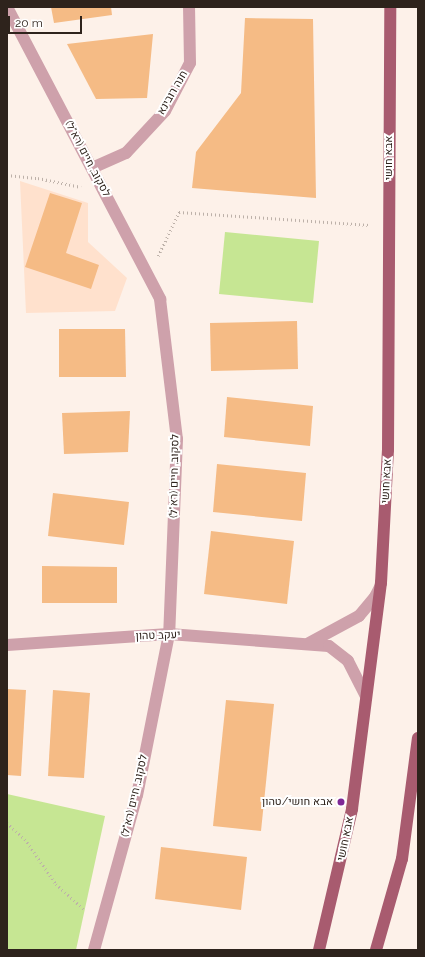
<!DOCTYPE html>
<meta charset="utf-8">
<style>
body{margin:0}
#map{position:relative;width:425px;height:957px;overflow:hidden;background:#fdf1e9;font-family:Raleway,Heebo,sans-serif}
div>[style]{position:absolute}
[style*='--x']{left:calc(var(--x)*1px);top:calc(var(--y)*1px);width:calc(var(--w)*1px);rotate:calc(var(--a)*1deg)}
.built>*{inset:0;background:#ffe1cd}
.green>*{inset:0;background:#c6e693}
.building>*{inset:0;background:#f5bb85}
.path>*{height:2.5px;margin-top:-1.25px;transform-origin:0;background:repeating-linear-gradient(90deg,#bdb1a9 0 1px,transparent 0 4px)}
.minor>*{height:12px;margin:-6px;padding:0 6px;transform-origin:6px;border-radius:6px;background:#cea1ab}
.major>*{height:12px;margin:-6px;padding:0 6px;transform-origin:6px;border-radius:6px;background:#a85b6f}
.dots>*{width:11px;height:11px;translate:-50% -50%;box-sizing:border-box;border:2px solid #fff;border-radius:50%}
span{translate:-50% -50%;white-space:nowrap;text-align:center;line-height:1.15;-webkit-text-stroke:4px #fff;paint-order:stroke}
.street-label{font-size:11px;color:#2e231c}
.poi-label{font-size:11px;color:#2e231c}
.right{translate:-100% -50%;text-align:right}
.frame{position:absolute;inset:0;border:8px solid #2e231c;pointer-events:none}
.scale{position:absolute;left:8px;top:16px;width:74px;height:18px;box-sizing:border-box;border:2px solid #2e231c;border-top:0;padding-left:5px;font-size:12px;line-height:14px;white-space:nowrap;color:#2e231c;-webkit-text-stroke:3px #fff;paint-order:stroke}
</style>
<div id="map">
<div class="built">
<i style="clip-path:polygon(20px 181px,88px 203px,88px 242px,127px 278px,115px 311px,26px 313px)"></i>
</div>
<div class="green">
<i style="clip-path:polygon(225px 232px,319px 241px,313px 303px,219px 294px)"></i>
<i style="clip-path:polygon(7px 794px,105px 816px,76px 950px,7px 950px)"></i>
</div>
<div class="building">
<i style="clip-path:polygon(51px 7px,111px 7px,112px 15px,54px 23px)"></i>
<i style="clip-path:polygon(245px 18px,313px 19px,316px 198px,192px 188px,196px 152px,241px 93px)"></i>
<i style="clip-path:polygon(153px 34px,147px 98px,96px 99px,67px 44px)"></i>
<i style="clip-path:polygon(50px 193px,82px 203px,66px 253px,99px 265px,91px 289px,25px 267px)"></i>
<i style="clip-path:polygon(297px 321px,298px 369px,211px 371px,210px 323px)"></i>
<i style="clip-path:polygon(59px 329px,125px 329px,126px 377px,59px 377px)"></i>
<i style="clip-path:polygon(227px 397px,313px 406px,310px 446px,224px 437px)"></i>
<i style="clip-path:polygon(130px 411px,128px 452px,64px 454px,62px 413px)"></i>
<i style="clip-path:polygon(217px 464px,306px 473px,302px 521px,213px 512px)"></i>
<i style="clip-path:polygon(53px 493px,129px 502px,124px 545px,48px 536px)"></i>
<i style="clip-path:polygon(211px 531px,294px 541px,287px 604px,204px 594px)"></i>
<i style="clip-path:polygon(42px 566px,117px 567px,117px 603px,42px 603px)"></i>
<i style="clip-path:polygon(7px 689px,26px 690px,21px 776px,7px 775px)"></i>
<i style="clip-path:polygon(53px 690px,90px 693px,84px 778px,48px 776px)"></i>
<i style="clip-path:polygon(226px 700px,274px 704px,261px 831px,213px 826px)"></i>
<i style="clip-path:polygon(161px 847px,247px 857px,241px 910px,155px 899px)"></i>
</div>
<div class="path">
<i style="--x:7;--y:175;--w:31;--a:6"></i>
<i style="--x:38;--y:178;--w:44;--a:11.8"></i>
<i style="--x:158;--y:256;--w:49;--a:-64.5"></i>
<i style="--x:179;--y:212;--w:191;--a:3.9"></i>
<i style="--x:7;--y:823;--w:24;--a:42"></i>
<i style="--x:25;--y:839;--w:55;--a:55.4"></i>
<i style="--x:56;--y:884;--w:39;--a:42"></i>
</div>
<div class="minor">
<i style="--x:7;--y:7;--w:330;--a:62.3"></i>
<i style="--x:160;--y:299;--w:141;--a:83.1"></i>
<i style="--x:177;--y:439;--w:195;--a:92.3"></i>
<i style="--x:169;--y:634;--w:164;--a:101.2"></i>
<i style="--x:137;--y:795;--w:161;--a:105.5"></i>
<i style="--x:92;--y:168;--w:37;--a:-24"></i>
<i style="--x:126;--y:153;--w:57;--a:-47.1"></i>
<i style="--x:165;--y:111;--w:54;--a:-62.5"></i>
<i style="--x:190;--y:63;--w:56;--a:-91"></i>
<i style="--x:309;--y:643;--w:57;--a:-28.4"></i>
<i style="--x:359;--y:616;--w:25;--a:-50"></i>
<i style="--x:375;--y:597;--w:11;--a:-63"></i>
<i style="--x:7;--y:645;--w:162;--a:-3.9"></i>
<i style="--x:169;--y:634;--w:160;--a:4.3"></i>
<i style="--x:329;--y:646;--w:24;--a:38"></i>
<i style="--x:348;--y:661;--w:39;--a:63"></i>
</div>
<div class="major">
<i style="--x:319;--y:950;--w:145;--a:-76.8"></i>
<i style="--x:352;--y:809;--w:228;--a:-82.7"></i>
<i style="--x:381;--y:583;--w:133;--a:-87"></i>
<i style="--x:388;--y:450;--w:443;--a:-89.7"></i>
<i style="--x:376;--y:950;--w:95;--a:-74.1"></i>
<i style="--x:402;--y:859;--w:122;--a:-82.5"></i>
</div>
<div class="dots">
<i style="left:341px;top:802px;background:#7e2896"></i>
</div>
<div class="street-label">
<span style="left:173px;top:93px;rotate:-60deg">חנה רובינא</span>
<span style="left:389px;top:158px;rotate:-90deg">אבא חושי</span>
<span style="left:87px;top:159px;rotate:62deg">לסקוב, חיים (רא"ל)</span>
<span style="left:175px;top:476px;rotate:-89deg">לסקוב, חיים (רא"ל)</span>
<span style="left:387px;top:481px;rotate:-87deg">אבא חושי</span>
<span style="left:158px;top:636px;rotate:-2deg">יעקב טהון</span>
<span style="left:135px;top:796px;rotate:-77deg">לסקוב, חיים (רא"ל)</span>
<span style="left:346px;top:839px;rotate:-78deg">אבא חושי</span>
</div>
<div class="poi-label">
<span class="right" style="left:333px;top:802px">אבא חושי/טהון</span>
</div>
<div class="frame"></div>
<div class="scale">20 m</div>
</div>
